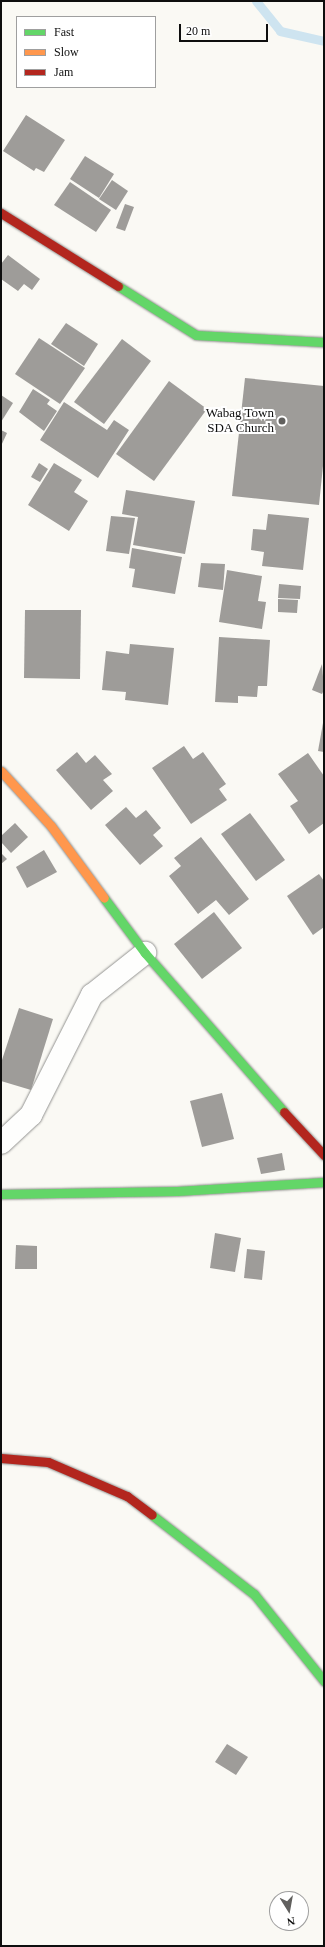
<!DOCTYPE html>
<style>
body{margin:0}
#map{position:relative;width:325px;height:1947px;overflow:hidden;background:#faf9f4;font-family:"Times New Roman",serif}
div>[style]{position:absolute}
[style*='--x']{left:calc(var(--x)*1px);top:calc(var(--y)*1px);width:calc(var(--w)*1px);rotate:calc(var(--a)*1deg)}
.stream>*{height:9px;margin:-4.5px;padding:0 4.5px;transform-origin:4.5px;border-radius:4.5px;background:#cee4f0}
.building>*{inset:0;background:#9e9c99}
.roads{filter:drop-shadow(0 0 1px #949492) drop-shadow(0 0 1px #949492)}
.street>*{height:22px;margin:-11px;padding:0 11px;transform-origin:11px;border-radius:11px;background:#fefefd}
.fast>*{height:9px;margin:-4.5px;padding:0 4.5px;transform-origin:4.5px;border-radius:4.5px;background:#63d668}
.slow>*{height:9px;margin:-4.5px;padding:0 4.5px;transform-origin:4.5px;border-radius:4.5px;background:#ff974d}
.jam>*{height:9px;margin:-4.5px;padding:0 4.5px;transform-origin:4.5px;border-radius:4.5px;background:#b3261e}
.dots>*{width:11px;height:11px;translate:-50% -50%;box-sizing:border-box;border:2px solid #fff;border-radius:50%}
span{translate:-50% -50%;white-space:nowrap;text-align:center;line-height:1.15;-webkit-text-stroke:4px #fff;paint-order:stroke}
.poi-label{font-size:13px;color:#0e0e0e}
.right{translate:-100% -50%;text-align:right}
.frame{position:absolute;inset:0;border:2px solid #0e0e0e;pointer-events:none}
.legend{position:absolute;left:16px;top:16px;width:140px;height:72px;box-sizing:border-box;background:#fff;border:1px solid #9f9f9f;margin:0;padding:5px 7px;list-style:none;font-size:12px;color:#0e0e0e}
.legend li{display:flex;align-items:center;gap:8px;height:20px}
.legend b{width:20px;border:1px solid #9f9f9f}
.north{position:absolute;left:269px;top:1891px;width:40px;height:40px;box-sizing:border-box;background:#fff;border:1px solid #9f9f9f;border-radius:50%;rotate:169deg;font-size:11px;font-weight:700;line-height:16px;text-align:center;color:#0e0e0e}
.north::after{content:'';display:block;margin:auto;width:14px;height:18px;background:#61605e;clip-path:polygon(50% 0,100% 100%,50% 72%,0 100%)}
.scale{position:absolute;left:179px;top:24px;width:89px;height:18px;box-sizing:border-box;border:2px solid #0e0e0e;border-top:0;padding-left:5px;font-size:12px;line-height:14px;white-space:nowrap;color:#0e0e0e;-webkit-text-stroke:3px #fff;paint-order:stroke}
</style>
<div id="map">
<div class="stream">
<i style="--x:256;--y:1;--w:38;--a:51"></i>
<i style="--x:280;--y:31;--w:45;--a:12.8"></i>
</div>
<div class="building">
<i style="clip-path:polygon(26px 115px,65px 140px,44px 172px,36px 168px,34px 171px,3px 151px)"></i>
<i style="clip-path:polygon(85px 156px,114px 174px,99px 198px,70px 179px)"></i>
<i style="clip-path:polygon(112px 180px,128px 191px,116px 210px,99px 199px)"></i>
<i style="clip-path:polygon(70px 182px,111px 210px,96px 232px,54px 205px)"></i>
<i style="clip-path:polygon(125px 204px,134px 207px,125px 231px,116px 228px)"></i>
<i style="clip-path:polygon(8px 255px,40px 279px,32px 290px,24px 284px,18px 291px,1px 279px,1px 264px)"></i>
<i style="clip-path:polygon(66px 323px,98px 344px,84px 366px,51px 344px)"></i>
<i style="clip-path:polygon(39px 338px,85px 368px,60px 404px,15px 374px)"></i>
<i style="clip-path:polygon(122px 339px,151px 361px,104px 424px,74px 402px)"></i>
<i style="clip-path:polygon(245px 378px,324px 386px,324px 456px,319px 505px,232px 496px)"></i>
<i style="clip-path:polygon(169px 381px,207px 409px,154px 481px,116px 454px)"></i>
<i style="clip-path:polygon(33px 389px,50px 400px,47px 404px,57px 411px,44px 431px,19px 412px)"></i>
<i style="clip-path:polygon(1px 395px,13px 403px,1px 422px)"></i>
<i style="clip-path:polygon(64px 402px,107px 430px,114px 420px,129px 430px,98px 478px,40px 440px)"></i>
<i style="clip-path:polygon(1px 430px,7px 433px,1px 446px)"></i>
<i style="clip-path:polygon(39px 463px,48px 469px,40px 482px,31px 477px)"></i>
<i style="clip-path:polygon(54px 463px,82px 480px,74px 492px,88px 501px,69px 531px,28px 505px)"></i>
<i style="clip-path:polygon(126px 490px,195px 501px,185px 554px,133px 545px,138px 517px,122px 514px)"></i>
<i style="clip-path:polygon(268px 514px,309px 518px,303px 570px,262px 566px,264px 552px,251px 550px,253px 529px,266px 530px)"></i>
<i style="clip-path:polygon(111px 516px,135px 518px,129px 554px,106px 551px)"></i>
<i style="clip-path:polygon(132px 548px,182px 557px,175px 594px,132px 587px,135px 569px,129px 568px)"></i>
<i style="clip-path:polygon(201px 563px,225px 564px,223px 590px,198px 587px)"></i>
<i style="clip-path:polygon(227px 570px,262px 576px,258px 601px,266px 602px,262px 629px,219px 622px)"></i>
<i style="clip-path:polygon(279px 584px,301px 586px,300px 599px,278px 598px)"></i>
<i style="clip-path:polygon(278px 599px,298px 600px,297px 613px,278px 612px)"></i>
<i style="clip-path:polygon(25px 610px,81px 610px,80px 679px,24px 678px)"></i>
<i style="clip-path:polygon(219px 637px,270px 640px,267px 686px,258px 686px,257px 697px,238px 696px,238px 703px,215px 702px)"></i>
<i style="clip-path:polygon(130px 644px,174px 648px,168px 705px,125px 700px,126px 692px,102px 690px,106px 651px,129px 654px)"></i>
<i style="clip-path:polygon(322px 664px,324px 690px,322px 694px,312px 690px)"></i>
<i style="clip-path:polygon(323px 723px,324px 723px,324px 752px,318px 751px)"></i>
<i style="clip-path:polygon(184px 746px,193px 759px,203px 752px,226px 784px,219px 789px,227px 800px,191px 824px,152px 768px)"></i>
<i style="clip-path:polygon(77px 752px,86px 763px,95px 755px,112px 774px,103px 780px,113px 791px,91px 810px,56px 770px)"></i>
<i style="clip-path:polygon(308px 753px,324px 776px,324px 823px,309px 834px,290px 806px,298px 801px,278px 774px)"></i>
<i style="clip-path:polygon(126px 807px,136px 818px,146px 810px,161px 828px,153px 835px,163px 846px,140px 865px,105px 825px)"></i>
<i style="clip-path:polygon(250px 813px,285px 860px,256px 881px,221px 834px)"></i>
<i style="clip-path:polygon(15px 823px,28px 837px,11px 853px,1px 842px,1px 836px)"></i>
<i style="clip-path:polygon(201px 837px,249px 899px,229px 915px,216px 900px,198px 914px,169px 876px,181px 866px,174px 858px)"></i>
<i style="clip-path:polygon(44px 850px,57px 872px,27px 888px,16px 867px)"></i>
<i style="clip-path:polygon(1px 853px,7px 859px,1px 864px)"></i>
<i style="clip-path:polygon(319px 874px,324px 881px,324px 927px,313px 935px,287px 896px)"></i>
<i style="clip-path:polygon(214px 912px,242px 948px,202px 979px,174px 944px)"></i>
<i style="clip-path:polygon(19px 1008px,53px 1019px,31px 1090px,1px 1081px,1px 1063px)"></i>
<i style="clip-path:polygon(222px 1093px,234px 1139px,202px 1147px,190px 1101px)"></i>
<i style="clip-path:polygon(282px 1153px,285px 1170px,261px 1174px,257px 1158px)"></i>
<i style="clip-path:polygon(215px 1233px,241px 1238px,235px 1272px,210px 1268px)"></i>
<i style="clip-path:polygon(16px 1245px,37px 1246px,37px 1269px,15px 1269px)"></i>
<i style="clip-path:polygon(247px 1249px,265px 1251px,262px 1280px,244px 1278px)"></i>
<i style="clip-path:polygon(227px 1744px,248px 1757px,236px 1775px,215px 1762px)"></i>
</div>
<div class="roads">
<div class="street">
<i style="--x:1;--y:1143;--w:41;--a:-43"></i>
<i style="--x:31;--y:1115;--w:135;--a:-63.1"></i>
<i style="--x:92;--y:995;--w:68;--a:-38.4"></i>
</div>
<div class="fast">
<i style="--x:118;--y:286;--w:92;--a:32.1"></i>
<i style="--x:196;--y:335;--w:128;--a:3.1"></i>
<i style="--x:104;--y:898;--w:69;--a:53.3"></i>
<i style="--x:145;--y:953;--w:211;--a:48.8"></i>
<i style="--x:1;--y:1194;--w:176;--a:-1"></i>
<i style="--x:177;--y:1191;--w:147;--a:-3.5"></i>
<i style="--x:152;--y:1515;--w:129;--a:37.8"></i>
<i style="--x:254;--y:1594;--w:112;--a:51.2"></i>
</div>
<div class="slow">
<i style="--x:1;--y:771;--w:74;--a:47.7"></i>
<i style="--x:51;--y:826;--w:89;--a:53.6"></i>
</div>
<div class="jam">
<i style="--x:1;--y:213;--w:138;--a:32"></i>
<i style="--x:284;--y:1112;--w:59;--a:47.1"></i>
<i style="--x:1;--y:1458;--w:47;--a:4.9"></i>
<i style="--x:48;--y:1462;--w:86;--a:23.3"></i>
<i style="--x:127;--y:1496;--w:31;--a:37"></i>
</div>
</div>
<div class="dots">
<i style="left:282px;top:421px;background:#61605e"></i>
</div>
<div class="poi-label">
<span class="right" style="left:274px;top:421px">Wabag Town<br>SDA Church</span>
</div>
<div class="frame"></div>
<ul class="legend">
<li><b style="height:5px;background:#63d668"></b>Fast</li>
<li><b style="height:5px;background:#ff974d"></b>Slow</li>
<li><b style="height:5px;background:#b3261e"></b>Jam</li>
</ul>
<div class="north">N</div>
<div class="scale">20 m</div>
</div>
